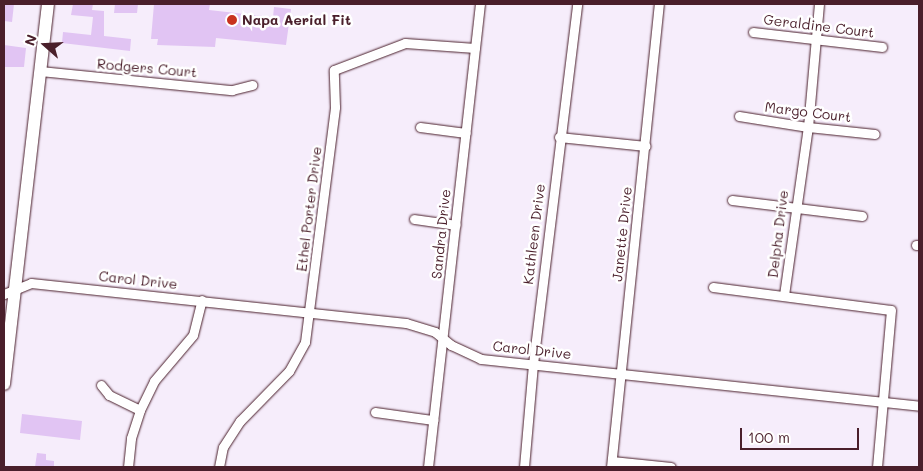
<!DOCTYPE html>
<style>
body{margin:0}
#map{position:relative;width:923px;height:471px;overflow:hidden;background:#f6edfb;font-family:Mali,sans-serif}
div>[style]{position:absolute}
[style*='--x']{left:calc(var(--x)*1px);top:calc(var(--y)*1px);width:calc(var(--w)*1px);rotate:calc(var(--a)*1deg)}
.building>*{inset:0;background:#e1c4f3}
.roads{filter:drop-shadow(0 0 1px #4a1f2b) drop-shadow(0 0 1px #4a1f2b)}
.street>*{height:9px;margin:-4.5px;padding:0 4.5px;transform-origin:4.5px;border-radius:4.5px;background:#fff}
.secondary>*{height:12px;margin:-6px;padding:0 6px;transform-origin:6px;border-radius:6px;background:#fff}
.dots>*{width:14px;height:14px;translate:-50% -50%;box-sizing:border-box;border:2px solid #fff;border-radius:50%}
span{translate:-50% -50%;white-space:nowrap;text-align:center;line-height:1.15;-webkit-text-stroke:5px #fff;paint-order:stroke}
.poi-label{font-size:14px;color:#4a1f2b;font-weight:700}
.left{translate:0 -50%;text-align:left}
.street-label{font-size:14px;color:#4a1f2b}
.frame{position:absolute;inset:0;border:5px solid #4a1f2b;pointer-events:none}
.north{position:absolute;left:20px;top:20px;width:50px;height:50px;-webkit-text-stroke:4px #fff;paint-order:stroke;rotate:289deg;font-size:14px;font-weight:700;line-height:20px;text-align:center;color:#4a1f2b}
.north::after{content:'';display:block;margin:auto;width:18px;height:22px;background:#4a1f2b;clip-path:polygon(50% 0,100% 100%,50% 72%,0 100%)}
.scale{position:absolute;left:740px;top:428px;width:119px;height:22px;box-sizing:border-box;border:2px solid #4a1f2b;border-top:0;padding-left:6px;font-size:15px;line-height:18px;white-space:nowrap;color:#4a1f2b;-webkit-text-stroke:4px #fff;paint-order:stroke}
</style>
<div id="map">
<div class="building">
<i style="clip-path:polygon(4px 4px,14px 4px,12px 22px,4px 21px)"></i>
<i style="clip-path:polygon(73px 4px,93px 4px,92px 10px,104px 11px,104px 36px,131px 39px,130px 51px,62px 43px,63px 32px,91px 35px,93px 17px,71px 15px)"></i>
<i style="clip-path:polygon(115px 4px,138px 4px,137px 13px,114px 13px)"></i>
<i style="clip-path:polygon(154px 4px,210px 4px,209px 10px,273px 17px,274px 7px,291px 9px,286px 45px,216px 38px,215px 47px,157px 45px,158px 39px,151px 39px)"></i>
<i style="clip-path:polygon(4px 45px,26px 48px,24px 67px,4px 67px)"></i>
<i style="clip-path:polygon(22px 414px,82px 421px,80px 440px,20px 433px)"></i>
<i style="clip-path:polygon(37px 453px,46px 454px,46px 460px,54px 461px,54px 467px,35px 467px)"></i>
</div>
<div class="roads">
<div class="street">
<i style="--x:753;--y:32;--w:130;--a:6.6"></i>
<i style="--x:40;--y:71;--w:193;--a:5.7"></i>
<i style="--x:232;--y:90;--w:21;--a:-14"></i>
<i style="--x:739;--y:116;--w:70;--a:9.1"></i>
<i style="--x:808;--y:127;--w:67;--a:6"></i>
<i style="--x:420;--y:127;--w:46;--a:7.4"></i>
<i style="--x:559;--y:137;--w:87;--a:5.9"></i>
<i style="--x:732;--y:200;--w:131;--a:7"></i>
<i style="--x:414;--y:219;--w:42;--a:8.1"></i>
<i style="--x:916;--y:245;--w:3;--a:0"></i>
<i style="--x:713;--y:287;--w:179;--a:7.4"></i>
<i style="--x:891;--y:310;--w:158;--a:95.1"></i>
<i style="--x:4;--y:294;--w:29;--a:-22"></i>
<i style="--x:31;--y:283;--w:377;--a:6.1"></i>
<i style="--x:406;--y:323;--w:30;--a:17"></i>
<i style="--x:435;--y:332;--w:21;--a:39"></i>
<i style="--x:451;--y:345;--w:33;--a:25"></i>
<i style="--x:481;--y:359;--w:441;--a:6.1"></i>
<i style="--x:784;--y:295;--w:170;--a:-81.9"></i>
<i style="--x:808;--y:127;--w:123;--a:-84.9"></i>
<i style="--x:101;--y:385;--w:13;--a:51"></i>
<i style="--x:109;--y:395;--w:34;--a:26"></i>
<i style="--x:375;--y:412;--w:59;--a:7.9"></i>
<i style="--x:612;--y:461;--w:59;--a:5.8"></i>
<i style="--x:128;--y:467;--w:29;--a:-84"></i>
<i style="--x:131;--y:438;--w:29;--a:-72"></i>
<i style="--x:140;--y:410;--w:32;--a:-64"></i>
<i style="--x:154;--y:381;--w:60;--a:-49.7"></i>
<i style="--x:193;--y:335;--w:36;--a:-76"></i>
<i style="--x:219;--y:467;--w:20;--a:-79"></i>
<i style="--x:223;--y:447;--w:31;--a:-57"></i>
<i style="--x:240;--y:421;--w:70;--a:-45.6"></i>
<i style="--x:289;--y:371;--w:33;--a:-61"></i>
<i style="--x:305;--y:342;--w:237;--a:-82.7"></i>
<i style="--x:335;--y:107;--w:37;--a:-92"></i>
<i style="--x:334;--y:70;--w:76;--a:-20.8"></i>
<i style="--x:405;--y:43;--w:70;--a:4.1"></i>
<i style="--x:428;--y:467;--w:466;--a:-83.6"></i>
<i style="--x:524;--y:467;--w:103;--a:-85"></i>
<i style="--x:533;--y:364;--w:363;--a:-83"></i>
<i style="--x:611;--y:467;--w:465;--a:-84.1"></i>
</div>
<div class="secondary">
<i style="--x:4;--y:384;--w:383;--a:-83.4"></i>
</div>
</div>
<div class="dots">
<i style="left:232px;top:20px;background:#c8321e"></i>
</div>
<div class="poi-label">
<span class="left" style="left:242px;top:20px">Napa Aerial Fit</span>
</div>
<div class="street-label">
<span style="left:819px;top:26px;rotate:7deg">Geraldine Court</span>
<span style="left:147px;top:68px;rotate:5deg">Rodgers Court</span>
<span style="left:808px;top:112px;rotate:7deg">Margo Court</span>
<span style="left:309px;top:209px;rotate:-83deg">Ethel Porter Drive</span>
<span style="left:441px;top:234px;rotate:-84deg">Sandra Drive</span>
<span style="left:534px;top:234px;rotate:-83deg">Kathleen Drive</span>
<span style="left:622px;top:234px;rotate:-84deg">Janette Drive</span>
<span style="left:778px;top:234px;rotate:-83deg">Delpha Drive</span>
<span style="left:138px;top:280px;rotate:6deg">Carol Drive</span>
<span style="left:532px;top:350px;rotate:6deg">Carol Drive</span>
</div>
<div class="frame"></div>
<div class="north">N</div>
<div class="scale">100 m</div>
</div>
